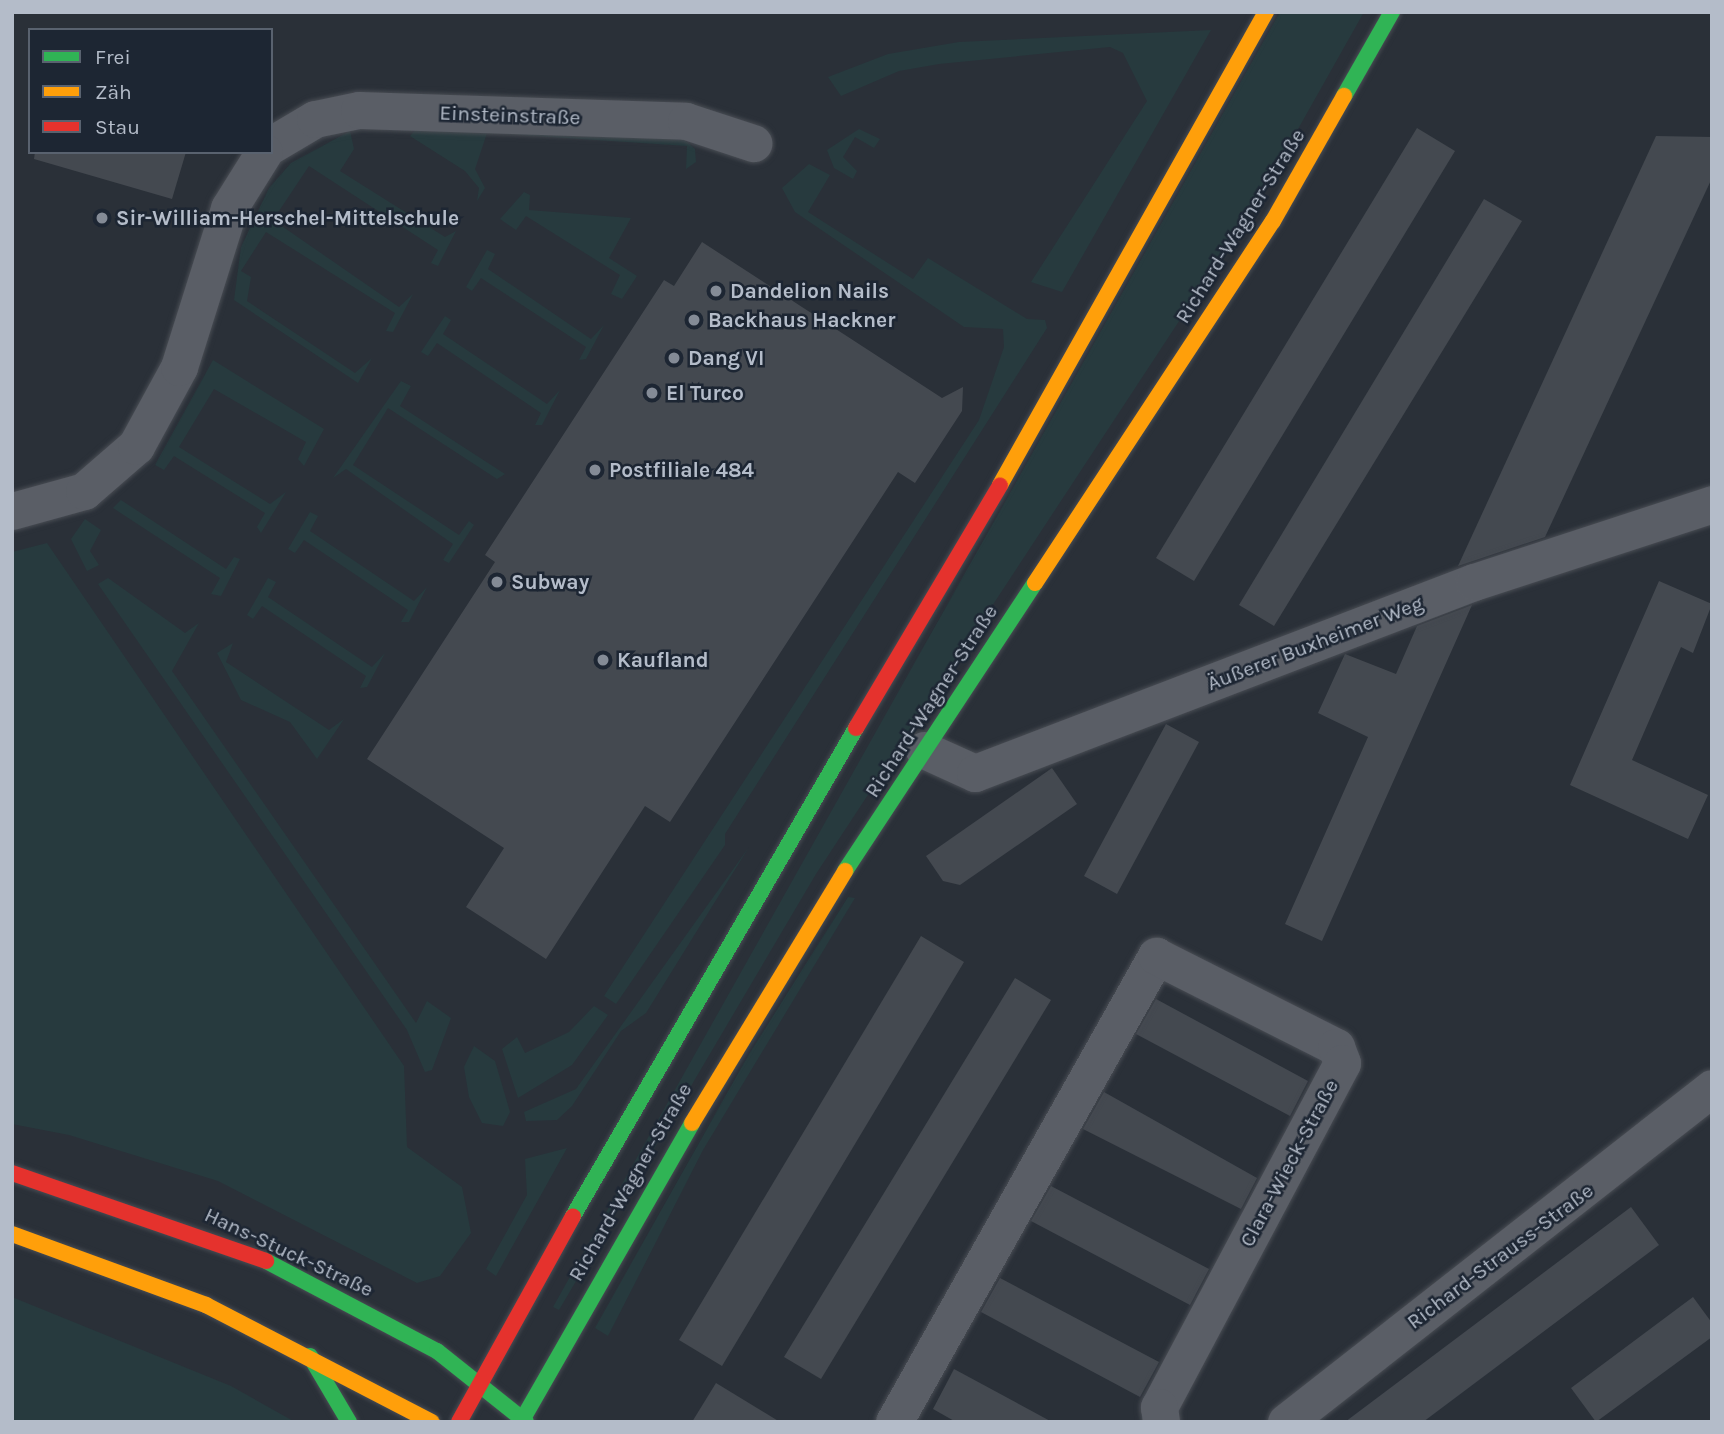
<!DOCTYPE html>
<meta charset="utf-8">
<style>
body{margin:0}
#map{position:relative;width:1724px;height:1434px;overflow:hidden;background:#2a3038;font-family:Karla,sans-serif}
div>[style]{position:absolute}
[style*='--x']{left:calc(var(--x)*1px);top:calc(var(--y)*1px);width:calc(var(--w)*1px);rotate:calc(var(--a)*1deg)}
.green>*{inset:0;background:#273a3e}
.building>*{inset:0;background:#444950}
.roads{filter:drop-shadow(0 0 2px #484c53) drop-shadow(0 0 2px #484c53)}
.street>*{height:37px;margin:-18.5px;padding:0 18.5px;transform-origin:18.5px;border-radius:18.5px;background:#5a5e66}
.fast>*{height:16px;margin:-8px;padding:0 8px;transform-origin:8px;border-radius:8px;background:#30b455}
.slow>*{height:16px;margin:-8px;padding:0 8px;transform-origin:8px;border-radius:8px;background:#ff9f0a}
.jam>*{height:16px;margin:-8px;padding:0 8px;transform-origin:8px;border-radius:8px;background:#e5322d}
.dots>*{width:19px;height:19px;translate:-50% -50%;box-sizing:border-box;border:4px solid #1d2633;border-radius:50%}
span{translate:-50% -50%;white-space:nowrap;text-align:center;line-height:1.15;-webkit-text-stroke:5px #1d2633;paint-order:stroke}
.street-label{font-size:21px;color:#b4bcc9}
.poi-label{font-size:21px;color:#b4bcc9;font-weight:700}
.left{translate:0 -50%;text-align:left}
.frame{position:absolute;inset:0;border:14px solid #b4bcc9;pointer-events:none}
.legend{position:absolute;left:28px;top:28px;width:245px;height:126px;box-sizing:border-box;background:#1d2633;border:2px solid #59626f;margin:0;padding:9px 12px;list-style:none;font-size:21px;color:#b4bcc9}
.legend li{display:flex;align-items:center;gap:14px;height:35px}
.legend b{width:35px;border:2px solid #59626f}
</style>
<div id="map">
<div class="green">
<i style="clip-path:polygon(1280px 12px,1364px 12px,1254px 207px,816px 874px,559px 1310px,553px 1307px)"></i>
<i style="clip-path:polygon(1211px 30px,1062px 292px,1031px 282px,1147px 101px,1123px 53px,1110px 47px,939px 64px,899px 71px,841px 96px,828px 77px,888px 54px,959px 42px)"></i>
<i style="clip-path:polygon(417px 128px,681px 137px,695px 149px,696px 162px,686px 169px,687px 146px,487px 133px,475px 169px,485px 188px,477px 201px,479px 188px,465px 171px,410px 136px)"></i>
<i style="clip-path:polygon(859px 129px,880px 139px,874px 148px,855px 137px,843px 157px,857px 171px,853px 179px,834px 168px,827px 150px)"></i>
<i style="clip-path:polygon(350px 131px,354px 149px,340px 171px,445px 237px,456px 231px,438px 266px,431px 263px,438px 250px,309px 166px,273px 220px,399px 307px,413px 294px,393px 332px,386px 331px,395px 313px,266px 232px,241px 271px,251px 277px,247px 301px,355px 373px,372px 358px,358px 383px,234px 300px,241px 247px,269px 188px,291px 163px)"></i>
<i style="clip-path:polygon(809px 164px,830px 175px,808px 212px,913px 279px,928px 258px,1027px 319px,1045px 320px,1047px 328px,725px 834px,725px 845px,616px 1004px,604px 996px,979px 420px,1004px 347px,1003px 329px,964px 327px,795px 212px,782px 188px)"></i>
<i style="clip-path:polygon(524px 192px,530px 195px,529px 210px,631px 218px,609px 258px,637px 276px,622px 299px,611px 294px,620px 275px,526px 216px,516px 230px,500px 219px)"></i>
<i style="clip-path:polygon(487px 250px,495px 254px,488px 269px,591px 339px,604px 325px,586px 359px,579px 360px,586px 347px,481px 278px,472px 291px,466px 287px)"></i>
<i style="clip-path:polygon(445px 316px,451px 320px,443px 334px,547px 404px,560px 390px,542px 425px,535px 425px,541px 413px,437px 343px,428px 356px,421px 352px)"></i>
<i style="clip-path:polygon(213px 360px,324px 429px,304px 466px,298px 459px,306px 442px,214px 389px,179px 447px,270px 504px,286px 492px,261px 533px,257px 527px,265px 513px,174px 456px,164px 470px,155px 465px)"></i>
<i style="clip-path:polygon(401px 381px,411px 386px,400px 406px,505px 474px,497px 479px,388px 408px,353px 465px,459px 535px,469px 521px,474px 525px,449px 563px,443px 560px,453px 544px,346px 469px,333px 478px)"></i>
<i style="clip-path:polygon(121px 500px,226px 569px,234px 557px,240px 559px,221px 596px,211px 594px,220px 578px,113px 508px)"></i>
<i style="clip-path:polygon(310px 512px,318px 516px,310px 531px,414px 601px,427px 587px,409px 622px,401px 622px,408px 610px,304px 540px,295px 553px,288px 549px)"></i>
<i style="clip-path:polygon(85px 519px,101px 530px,90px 551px,99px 565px,87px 571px,71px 539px)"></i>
<i style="clip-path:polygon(47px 543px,404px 1066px,407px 1147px,462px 1187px,471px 1233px,440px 1276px,417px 1283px,218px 1181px,69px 1135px,12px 1124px,12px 552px)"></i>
<i style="clip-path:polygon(108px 578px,185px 633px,199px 623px,172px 671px,416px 1023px,427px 1001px,451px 1018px,432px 1070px,425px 1072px,407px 1030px,98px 584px)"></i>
<i style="clip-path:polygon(268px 578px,276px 582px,268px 597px,372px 667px,385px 653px,367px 687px,360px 688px,366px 676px,262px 606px,253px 619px,247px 615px)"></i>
<i style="clip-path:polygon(233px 643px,226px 662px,329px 730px,344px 719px,317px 759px,290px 722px,241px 700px,217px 653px)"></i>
<i style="clip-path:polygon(749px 847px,646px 1013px,621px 1031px,572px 1106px,557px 1120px,526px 1121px,524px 1112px,576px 1089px)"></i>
<i style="clip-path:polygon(848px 897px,855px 898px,703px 1150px,608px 1336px,595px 1328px,749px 1054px)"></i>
<i style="clip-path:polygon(594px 1006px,608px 1015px,572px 1065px,518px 1098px,502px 1049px,517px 1037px,525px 1053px,569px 1032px)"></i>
<i style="clip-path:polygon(474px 1046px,495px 1061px,510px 1112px,503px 1126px,482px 1123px,469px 1097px,464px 1067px)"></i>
<i style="clip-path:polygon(567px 1148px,496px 1276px,486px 1269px,527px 1195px,525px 1159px)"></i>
<i style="clip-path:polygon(12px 1297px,231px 1386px,295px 1422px,12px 1422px)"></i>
</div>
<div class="building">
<i style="clip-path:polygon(1417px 128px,1455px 151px,1194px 581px,1156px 558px)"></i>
<i style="clip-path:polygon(1656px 136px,1712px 137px,1712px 178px,1545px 537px,1458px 566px)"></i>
<i style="clip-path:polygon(35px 152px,186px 152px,172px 199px,34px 159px)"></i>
<i style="clip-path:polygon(1484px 199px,1522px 221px,1274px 626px,1239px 605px)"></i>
<i style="clip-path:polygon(702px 242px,942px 398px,963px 387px,962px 411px,915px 483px,898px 472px,670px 822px,645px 806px,546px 959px,466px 907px,504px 848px,367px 759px,495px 562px,485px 555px,664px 280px,674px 286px)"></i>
<i style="clip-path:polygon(1659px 581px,1712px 604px,1693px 653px,1681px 647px,1632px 760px,1708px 795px,1688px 839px,1570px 785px)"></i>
<i style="clip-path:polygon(1472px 605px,1322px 941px,1285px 924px,1368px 737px,1318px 713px,1345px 654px,1396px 674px,1417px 626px)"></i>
<i style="clip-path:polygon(1166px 724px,1199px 742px,1117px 894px,1084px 876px)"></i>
<i style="clip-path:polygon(1052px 768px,1077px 804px,960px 885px,943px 881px,926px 856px)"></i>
<i style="clip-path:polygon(921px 936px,964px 962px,722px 1366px,679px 1340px)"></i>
<i style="clip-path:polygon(1015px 978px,1051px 1000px,821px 1379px,784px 1357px)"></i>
<i style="clip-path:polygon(1156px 999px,1308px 1081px,1290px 1116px,1136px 1034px)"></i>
<i style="clip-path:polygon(1104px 1092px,1257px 1178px,1241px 1209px,1083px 1129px)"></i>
<i style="clip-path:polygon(1051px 1186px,1209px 1269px,1190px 1305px,1031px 1221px)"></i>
<i style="clip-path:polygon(1631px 1207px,1659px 1245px,1423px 1422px,1345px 1422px)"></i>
<i style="clip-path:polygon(1000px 1278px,1159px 1362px,1140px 1397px,981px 1312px)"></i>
<i style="clip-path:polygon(1693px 1297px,1712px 1323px,1712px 1337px,1596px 1422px,1571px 1388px)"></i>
<i style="clip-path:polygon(954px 1369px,1052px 1422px,956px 1422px,933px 1409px)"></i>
<i style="clip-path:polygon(716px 1383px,780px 1422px,692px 1422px)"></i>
</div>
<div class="roads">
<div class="street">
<i style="--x:271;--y:145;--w:51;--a:-30.6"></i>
<i style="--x:315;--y:119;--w:45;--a:-11.6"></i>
<i style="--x:359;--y:110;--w:327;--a:1.9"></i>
<i style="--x:686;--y:121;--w:71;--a:18.2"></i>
<i style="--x:12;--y:511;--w:75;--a:-15.5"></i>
<i style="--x:84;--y:491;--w:69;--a:-40.9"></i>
<i style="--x:136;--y:446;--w:90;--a:-61.4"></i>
<i style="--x:179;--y:367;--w:167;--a:-72.5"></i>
<i style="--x:229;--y:208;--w:66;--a:-58"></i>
<i style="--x:924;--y:750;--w:56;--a:24.3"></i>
<i style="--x:975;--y:773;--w:534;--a:-20.95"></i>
<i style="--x:1474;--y:582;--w:250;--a:-18.1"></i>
<i style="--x:894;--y:1422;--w:535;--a:-60.65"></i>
<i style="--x:1156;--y:956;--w:202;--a:26.8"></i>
<i style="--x:1336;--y:1047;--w:17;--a:69"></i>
<i style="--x:1342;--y:1063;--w:390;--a:118"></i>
<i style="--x:1159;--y:1407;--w:15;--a:82"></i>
<i style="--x:1286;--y:1422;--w:541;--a:-38.1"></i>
</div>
<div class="fast">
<i style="--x:1344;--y:96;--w:97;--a:-60.3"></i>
<i style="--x:845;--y:871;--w:345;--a:-56.6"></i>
<i style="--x:573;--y:1216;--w:564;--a:-59.89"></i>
<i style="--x:266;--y:1261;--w:193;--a:27.8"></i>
<i style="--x:437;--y:1351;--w:114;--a:38.6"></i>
<i style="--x:310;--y:1356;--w:77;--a:59.4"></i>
<i style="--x:521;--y:1422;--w:344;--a:-60.2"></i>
</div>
<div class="slow">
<i style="--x:1000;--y:485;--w:543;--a:-60.65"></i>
<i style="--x:1035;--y:583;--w:433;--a:-56.7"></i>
<i style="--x:1273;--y:221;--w:144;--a:-60.4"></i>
<i style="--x:692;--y:1123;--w:295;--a:-58.7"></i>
<i style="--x:12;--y:1234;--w:207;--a:20.1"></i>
<i style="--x:206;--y:1305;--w:254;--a:27.4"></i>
</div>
<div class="jam">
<i style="--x:856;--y:728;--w:282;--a:-59.3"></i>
<i style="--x:12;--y:1173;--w:269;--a:19.1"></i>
<i style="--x:459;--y:1422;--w:235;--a:-61"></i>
</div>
</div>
<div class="dots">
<i style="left:102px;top:218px;background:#848b96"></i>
<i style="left:716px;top:291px;background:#848b96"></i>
<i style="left:694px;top:320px;background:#848b96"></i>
<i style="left:674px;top:358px;background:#848b96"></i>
<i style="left:652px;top:393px;background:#848b96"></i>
<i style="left:595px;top:470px;background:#848b96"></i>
<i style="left:497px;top:582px;background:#848b96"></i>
<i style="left:603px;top:660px;background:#848b96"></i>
</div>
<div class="street-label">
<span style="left:510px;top:115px;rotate:2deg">Einsteinstraße</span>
<span style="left:1240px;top:226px;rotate:-58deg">Richard-Wagner-Straße</span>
<span style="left:1315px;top:643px;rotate:-21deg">Äußerer Buxheimer Weg</span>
<span style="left:931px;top:701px;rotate:-57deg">Richard-Wagner-Straße</span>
<span style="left:1289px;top:1163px;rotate:-62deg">Clara-Wieck-Straße</span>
<span style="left:630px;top:1182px;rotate:-60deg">Richard-Wagner-Straße</span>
<span style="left:289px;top:1252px;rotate:25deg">Hans-Stuck-Straße</span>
<span style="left:1500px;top:1256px;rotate:-37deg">Richard-Strauss-Straße</span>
</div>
<div class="poi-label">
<span class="left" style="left:116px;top:218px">Sir-William-Herschel-Mittelschule</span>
<span class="left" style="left:730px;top:291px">Dandelion Nails</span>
<span class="left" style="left:708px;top:320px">Backhaus Hackner</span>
<span class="left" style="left:688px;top:358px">Dang VI</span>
<span class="left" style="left:666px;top:393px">El Turco</span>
<span class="left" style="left:609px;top:470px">Postfiliale 484</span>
<span class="left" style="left:511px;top:582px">Subway</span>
<span class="left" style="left:617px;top:660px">Kaufland</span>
</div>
<div class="frame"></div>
<ul class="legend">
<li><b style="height:9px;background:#30b455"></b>Frei</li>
<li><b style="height:9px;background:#ff9f0a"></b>Zäh</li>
<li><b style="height:9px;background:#e5322d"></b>Stau</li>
</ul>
</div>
